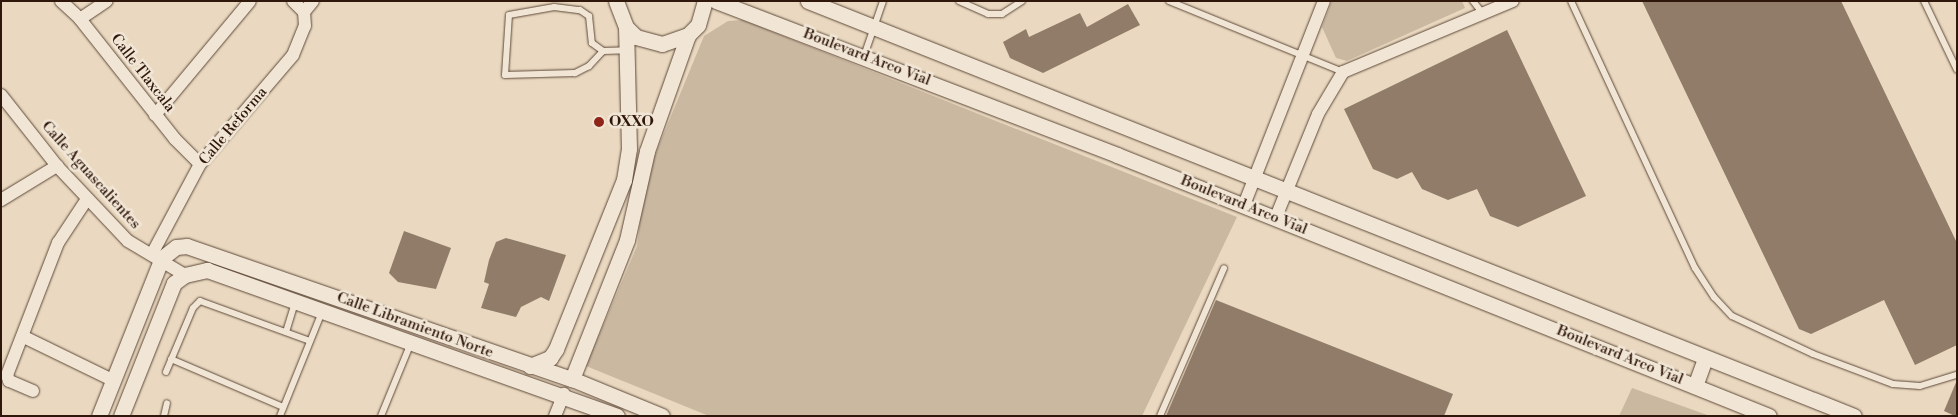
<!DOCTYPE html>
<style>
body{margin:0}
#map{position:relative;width:1958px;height:417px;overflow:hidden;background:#ead9c0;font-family:"Libre Bodoni",serif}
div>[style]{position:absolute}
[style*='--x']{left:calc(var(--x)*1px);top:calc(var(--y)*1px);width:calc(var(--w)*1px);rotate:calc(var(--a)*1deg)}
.green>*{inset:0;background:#cab8a1}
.building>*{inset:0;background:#907c69}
.roads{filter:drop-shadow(0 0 1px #5e4838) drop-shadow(0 0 1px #5e4838)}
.service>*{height:6px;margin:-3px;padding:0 3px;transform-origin:3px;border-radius:3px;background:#f1e6d6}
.minor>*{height:12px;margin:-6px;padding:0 6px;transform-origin:6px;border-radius:6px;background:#f1e6d6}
.tertiary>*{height:15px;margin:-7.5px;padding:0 7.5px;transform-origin:7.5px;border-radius:7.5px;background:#f1e6d6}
.dots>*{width:14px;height:14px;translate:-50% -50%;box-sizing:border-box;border:2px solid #f1e6d6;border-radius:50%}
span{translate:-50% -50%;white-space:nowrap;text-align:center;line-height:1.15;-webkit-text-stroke:5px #f1e6d6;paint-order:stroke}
.street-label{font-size:15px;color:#2f170b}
.poi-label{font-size:15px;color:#2f170b;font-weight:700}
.left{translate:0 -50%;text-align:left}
.frame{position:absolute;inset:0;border:2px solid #2f170b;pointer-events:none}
</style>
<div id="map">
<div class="green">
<i style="clip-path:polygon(1332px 1px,1462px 1px,1465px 8px,1347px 61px,1336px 58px,1322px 27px)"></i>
<i style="clip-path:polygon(743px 20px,1237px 217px,1142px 416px,709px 416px,586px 366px,637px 246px,645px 179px,704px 36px,728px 21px)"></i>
<i style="clip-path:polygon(1632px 388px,1710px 416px,1619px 416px)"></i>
</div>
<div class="building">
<i style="clip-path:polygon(1642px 1px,1841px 1px,1957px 243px,1957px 345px,1915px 365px,1884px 300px,1811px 334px,1799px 329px)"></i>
<i style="clip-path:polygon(1128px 4px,1140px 25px,1043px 73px,1010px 58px,1003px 42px,1026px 29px,1029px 37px,1080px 13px,1087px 27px)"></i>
<i style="clip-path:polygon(1507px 30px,1586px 196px,1518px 227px,1490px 216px,1477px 189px,1448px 200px,1422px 189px,1412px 172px,1397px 179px,1373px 169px,1344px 109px)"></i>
<i style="clip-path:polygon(404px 231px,451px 248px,436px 289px,398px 282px,389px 273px)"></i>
<i style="clip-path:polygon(506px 238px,566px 255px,549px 301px,541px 297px,521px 307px,516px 317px,481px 308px,489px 284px,484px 282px,489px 260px,496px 242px)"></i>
<i style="clip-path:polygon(1216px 300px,1453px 394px,1444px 416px,1166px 416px)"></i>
<i style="clip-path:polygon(1957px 380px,1957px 416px,1955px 416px,1944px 411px)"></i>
</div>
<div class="roads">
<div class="service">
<i style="--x:959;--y:1;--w:32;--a:24"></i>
<i style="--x:988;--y:14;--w:14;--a:0"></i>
<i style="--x:1002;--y:14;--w:24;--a:-33"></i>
<i style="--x:1169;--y:1;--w:188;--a:22.2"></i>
<i style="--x:1473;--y:1;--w:16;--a:52"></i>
<i style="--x:1571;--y:1;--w:294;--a:65.1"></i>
<i style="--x:1695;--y:268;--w:35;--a:57"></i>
<i style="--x:1714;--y:297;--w:26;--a:47"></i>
<i style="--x:1732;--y:316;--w:89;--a:25.1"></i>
<i style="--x:1813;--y:354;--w:85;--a:20.6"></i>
<i style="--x:1893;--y:384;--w:27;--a:4"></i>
<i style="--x:1920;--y:386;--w:39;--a:-17"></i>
<i style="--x:1924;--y:1;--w:76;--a:64.4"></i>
<i style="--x:603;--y:51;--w:21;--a:133"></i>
<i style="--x:589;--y:66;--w:16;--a:153"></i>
<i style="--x:575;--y:73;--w:70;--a:178.4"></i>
<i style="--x:505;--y:75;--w:60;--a:-86.2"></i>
<i style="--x:509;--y:15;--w:46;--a:-10.1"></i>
<i style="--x:554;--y:7;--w:26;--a:7"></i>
<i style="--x:580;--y:10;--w:11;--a:34"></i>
<i style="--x:589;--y:16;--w:27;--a:84"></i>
<i style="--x:592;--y:43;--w:14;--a:36"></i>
<i style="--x:603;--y:51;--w:24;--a:-2"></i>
<i style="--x:864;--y:56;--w:58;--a:-70.9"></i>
<i style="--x:286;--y:332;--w:31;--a:-73"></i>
<i style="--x:171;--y:359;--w:122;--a:23.2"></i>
<i style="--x:166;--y:372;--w:69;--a:-67.1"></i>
<i style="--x:193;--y:308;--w:10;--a:-45"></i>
<i style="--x:200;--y:301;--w:117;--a:20"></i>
<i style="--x:164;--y:416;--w:13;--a:-77"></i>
<i style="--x:280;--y:416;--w:112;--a:-68"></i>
<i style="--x:381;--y:416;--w:79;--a:-67.7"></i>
<i style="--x:1160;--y:416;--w:161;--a:-66.6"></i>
</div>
<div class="minor">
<i style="--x:61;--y:1;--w:26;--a:43"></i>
<i style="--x:80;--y:19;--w:153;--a:51.6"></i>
<i style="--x:175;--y:139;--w:35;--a:45"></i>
<i style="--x:293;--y:1;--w:16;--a:45"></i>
<i style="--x:80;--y:19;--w:32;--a:-34"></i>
<i style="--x:1;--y:95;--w:90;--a:51.7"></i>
<i style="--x:57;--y:166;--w:103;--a:46.6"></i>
<i style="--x:128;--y:241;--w:66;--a:30.8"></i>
<i style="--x:155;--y:115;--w:148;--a:-50.2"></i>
<i style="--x:1;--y:200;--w:66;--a:-31.3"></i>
<i style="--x:1244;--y:205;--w:219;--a:-68.6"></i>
<i style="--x:1276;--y:217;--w:111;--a:-67.8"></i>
<i style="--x:1318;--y:114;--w:49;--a:-59.2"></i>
<i style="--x:1343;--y:72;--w:184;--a:-22.7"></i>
<i style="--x:152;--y:254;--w:102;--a:-61.9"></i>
<i style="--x:200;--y:164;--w:143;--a:-49.5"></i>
<i style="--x:293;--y:55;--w:31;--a:-68"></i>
<i style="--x:305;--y:26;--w:14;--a:-94"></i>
<i style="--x:304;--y:12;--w:14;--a:-51"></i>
<i style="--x:24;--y:337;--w:98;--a:26"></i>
<i style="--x:33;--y:391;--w:26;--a:-157"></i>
<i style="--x:9;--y:381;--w:6;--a:-108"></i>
<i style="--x:7;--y:375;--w:142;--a:-68.9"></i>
<i style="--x:58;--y:243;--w:53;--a:-56.6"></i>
<i style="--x:555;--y:416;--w:24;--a:-68"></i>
</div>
<div class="tertiary">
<i style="--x:616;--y:1;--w:28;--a:69"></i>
<i style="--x:626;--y:27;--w:14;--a:45"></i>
<i style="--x:636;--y:37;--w:27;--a:15"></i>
<i style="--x:662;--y:44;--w:28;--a:-19"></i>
<i style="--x:688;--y:35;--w:14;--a:-45"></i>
<i style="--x:698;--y:25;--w:25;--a:-74"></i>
<i style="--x:716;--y:1;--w:430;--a:21"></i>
<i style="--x:1117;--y:155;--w:702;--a:21.82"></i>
<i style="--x:808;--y:1;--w:1125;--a:21.64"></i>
<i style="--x:530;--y:366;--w:22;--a:-22"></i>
<i style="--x:550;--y:358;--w:11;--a:-56"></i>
<i style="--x:556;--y:349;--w:182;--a:-68.1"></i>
<i style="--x:624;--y:180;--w:31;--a:-81"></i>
<i style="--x:629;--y:149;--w:122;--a:-91.4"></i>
<i style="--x:572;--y:379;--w:149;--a:-68.4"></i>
<i style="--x:627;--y:240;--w:91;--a:-77.3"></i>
<i style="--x:647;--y:151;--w:123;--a:-70.5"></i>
<i style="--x:1695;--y:386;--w:29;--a:-70"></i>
<i style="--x:99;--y:416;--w:170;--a:-68.3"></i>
<i style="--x:162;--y:258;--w:18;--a:-38"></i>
<i style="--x:176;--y:247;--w:11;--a:-5"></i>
<i style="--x:187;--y:246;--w:407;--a:19.1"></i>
<i style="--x:572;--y:379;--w:97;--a:22.3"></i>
<i style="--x:121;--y:416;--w:143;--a:-68.3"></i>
<i style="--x:174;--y:283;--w:14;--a:-36"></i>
<i style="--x:185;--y:275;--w:23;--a:-13"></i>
<i style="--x:207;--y:270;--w:435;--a:19.6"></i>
</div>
</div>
<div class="dots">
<i style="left:599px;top:122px;background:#8f2418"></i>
</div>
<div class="street-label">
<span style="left:867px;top:57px;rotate:21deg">Boulevard Arco Vial</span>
<span style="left:143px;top:73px;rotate:52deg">Calle Tlaxcala</span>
<span style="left:233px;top:126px;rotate:-50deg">Calle Reforma</span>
<span style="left:91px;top:175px;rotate:48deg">Calle Aguascalientes</span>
<span style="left:1244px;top:205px;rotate:22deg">Boulevard Arco Vial</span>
<span style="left:415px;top:325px;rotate:20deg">Calle Libramiento Norte</span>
<span style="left:1620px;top:355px;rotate:22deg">Boulevard Arco Vial</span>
</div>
<div class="poi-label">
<span class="left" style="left:609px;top:122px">OXXO</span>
</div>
<div class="frame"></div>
</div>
